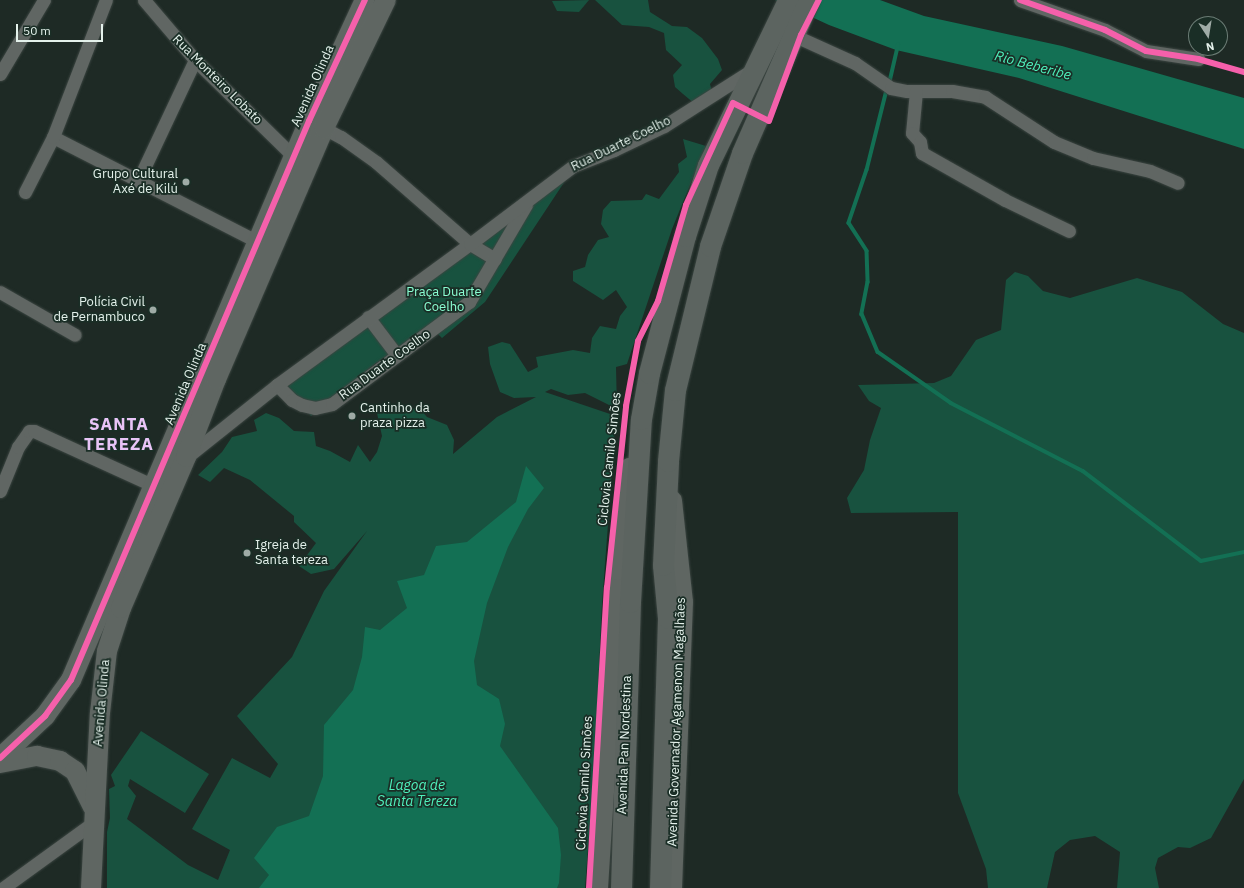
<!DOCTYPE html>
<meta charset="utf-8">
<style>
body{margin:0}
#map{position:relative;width:1244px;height:888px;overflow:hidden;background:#1e2a25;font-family:"IBM Plex Sans",sans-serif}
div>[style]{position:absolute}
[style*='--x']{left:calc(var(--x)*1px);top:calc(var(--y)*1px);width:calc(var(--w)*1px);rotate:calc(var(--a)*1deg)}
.green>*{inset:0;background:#18523f}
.water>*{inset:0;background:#137054}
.stream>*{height:3.5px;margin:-1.75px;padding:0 1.75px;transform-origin:1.75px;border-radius:1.75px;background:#137054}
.roads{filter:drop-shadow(0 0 1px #3b4541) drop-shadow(0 0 1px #3b4541)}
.minor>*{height:13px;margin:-6.5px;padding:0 6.5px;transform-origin:6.5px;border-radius:6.5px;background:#606663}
.primary>*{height:20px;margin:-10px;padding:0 10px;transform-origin:10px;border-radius:10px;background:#5f6662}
.trunk>*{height:21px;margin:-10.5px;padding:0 10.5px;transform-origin:10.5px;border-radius:10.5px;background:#5c6460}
.cycleway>*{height:6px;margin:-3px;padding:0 3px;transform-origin:3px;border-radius:3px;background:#f560ab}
.dots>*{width:11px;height:11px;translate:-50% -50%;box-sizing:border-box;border:2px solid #1a2e26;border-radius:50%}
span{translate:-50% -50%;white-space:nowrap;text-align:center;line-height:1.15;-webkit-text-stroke:3.5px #1a2e26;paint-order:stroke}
.street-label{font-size:13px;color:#e4f1eb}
.poi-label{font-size:13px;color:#e4f1eb}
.right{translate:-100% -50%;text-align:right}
.left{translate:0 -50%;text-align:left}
.park-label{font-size:13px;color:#8afdd2}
.water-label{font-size:14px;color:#4ff1bc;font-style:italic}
.district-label{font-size:17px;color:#e9c4f7;font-weight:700;letter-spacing:1px}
.north{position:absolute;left:1188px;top:16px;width:40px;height:40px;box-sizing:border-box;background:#1a2e26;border:1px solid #6b7c75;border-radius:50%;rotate:168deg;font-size:11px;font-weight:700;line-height:16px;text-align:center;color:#e4f1eb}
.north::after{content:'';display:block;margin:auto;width:14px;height:18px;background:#9faba6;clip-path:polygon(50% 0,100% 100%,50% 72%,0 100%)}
.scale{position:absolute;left:16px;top:24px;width:87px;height:18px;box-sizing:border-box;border:2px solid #e4f1eb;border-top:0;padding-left:5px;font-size:12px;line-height:14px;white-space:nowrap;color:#e4f1eb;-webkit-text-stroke:3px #1a2e26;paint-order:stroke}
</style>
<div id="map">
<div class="green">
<i style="clip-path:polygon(589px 0,579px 12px,557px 11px,552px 1px)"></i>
<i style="clip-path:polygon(595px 0,648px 0,650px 12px,672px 26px,687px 27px,702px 38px,718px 59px,722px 70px,710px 84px,712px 92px,695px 104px,683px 94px,675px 87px,673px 75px,682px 65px,666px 50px,664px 33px,649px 27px,622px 25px)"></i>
<i style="clip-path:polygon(683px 139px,706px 146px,672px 229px,627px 364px,616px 367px,617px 409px,585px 393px,568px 395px,551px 389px,545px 392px,616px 416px,602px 605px,594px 769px,585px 888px,107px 888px,107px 832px,110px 818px,109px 789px,115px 786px,111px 775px,141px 731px,209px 774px,185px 813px,130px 779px,128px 786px,136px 796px,127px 819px,188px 865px,218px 880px,230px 850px,192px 829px,232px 758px,270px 778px,278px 764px,237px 716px,292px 657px,324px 591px,367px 531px,334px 569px,311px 574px,299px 566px,316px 543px,294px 522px,294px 516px,250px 480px,224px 468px,210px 482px,198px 475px,222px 452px,232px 437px,257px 431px,254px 420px,266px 413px,279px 418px,294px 431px,314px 432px,316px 446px,330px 451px,350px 462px,358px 445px,370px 462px,377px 452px,382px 436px,377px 413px,381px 407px,395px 411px,419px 408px,427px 417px,447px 425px,454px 440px,453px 454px,497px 417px,536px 397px,514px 398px,500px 392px,490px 364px,488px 347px,502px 342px,510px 344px,528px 372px,538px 367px,536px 357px,573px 350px,590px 353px,592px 338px,600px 326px,616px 329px,620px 316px,627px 307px,616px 290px,603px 300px,573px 281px,573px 271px,585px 267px,588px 255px,598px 240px,609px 237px,601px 224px,603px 210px,611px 201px,642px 200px,646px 194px,659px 199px,679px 172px,678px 164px,687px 157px)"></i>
<i style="clip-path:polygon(565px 181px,485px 302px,442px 338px,433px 329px,376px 363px,311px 416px,285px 385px)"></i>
<i style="clip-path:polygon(1015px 272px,1028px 276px,1043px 291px,1070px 298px,1137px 278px,1182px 292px,1223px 324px,1244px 333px,1244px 779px,1211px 838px,1190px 848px,1178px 847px,1158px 858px,1155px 868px,1159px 888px,1117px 888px,1120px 852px,1095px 836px,1070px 840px,1055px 852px,1047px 888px,988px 888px,986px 869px,958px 793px,958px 512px,851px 513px,847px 498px,864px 470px,870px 440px,881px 408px,869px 401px,858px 385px,934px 383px,951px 376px,976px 340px,1001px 330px,1006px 280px)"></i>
</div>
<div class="water">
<i style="clip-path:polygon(775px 0,880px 0,924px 16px,1062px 46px,1244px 98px,1244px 149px,1019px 78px,896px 50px,829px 25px)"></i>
<i style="clip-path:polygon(526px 466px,544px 488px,528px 509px,508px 547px,487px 603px,474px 661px,477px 685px,499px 699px,505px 724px,500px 746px,558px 828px,561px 855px,559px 883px,557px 888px,259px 888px,269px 875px,254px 858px,277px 827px,309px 816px,323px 776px,324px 725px,353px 690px,362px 657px,365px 627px,380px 630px,407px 608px,397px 581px,424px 575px,436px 546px,467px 542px,516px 502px)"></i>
</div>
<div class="stream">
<i style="--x:889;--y:84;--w:40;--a:-77"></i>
<i style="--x:887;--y:90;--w:82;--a:104"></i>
<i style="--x:867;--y:170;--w:56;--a:108.8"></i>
<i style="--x:849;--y:223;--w:33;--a:57"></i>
<i style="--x:867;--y:251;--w:31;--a:88"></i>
<i style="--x:868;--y:282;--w:33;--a:101"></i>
<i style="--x:862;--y:314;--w:41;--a:67.2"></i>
<i style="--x:878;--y:352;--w:89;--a:34.9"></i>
<i style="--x:951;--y:403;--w:148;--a:27.3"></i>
<i style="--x:1083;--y:471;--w:148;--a:37.3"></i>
<i style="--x:1201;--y:561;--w:44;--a:-11.8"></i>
</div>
<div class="roads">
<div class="minor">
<i style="--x:144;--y:0;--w:79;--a:49.6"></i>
<i style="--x:195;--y:60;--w:140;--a:44.4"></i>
<i style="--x:1020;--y:0;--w:90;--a:19.4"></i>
<i style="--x:1105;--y:30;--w:46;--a:27.1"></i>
<i style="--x:1146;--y:51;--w:53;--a:8.7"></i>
<i style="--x:793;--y:35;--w:68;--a:24.3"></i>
<i style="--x:855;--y:63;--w:44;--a:34.8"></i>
<i style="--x:891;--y:88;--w:16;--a:11"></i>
<i style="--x:907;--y:91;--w:45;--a:0"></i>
<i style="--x:952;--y:91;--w:34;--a:10"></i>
<i style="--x:985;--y:97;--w:82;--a:33.1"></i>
<i style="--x:1054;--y:142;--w:42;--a:22.3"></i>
<i style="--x:1093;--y:158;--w:58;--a:12.8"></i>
<i style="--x:1150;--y:171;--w:30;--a:23"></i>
<i style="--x:0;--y:74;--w:86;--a:-59.3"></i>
<i style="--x:916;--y:91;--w:42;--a:95.4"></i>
<i style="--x:912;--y:133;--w:12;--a:48"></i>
<i style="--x:920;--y:142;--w:11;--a:80"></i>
<i style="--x:922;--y:153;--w:95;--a:29.5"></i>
<i style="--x:1005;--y:200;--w:71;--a:25.8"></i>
<i style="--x:318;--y:125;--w:26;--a:28"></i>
<i style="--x:341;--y:137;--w:43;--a:35.5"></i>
<i style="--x:376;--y:162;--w:125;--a:41.1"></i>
<i style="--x:470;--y:244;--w:29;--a:31"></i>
<i style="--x:53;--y:137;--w:230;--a:27.1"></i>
<i style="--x:138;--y:181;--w:134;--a:-64.8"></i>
<i style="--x:25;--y:192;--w:62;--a:-63"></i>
<i style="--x:53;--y:137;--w:147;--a:-68.9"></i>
<i style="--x:0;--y:292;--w:86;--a:29.8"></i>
<i style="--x:368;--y:317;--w:46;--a:52.9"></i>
<i style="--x:277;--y:385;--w:21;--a:45"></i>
<i style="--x:292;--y:400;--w:11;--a:27"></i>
<i style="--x:302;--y:405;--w:13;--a:13"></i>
<i style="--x:315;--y:408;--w:17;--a:-13"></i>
<i style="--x:332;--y:404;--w:171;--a:-36.7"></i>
<i style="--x:469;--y:302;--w:113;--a:-59.6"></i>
<i style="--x:188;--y:456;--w:114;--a:-38.6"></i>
<i style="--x:277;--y:385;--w:239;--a:-36.2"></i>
<i style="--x:470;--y:244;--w:129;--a:-37.1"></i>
<i style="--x:573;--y:166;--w:44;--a:-21.3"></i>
<i style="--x:614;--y:150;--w:55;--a:-25.6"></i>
<i style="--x:664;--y:126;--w:104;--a:-32.5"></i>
<i style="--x:0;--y:491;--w:48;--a:-67.8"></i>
<i style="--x:18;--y:447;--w:19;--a:-55"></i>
<i style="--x:29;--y:431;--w:5;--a:0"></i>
<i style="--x:34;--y:431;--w:132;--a:24.6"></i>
<i style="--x:3;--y:888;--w:112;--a:-36"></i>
</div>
<div class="primary">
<i style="--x:0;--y:758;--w:62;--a:-43"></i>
<i style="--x:45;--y:716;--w:44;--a:-54.2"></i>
<i style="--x:71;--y:680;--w:608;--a:-66.94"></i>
<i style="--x:309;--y:121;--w:133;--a:-65.2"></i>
<i style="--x:0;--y:763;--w:38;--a:-11"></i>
<i style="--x:37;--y:756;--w:24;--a:12"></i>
<i style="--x:60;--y:761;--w:18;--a:34"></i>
<i style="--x:75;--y:771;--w:40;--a:63.4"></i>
<i style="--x:91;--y:888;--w:175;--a:-87.1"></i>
<i style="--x:100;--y:713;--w:62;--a:-83.6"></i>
<i style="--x:107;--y:651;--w:45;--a:-72"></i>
<i style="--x:121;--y:608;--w:164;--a:-66.7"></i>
<i style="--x:186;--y:457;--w:84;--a:-69"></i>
<i style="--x:216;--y:379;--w:273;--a:-66.7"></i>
<i style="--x:324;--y:128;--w:142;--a:-64.2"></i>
<i style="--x:598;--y:888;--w:319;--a:-86.4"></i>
<i style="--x:618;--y:570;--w:103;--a:-83.3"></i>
<i style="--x:672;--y:888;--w:286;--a:-87.8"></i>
<i style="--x:683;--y:602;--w:102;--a:-96.2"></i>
</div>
<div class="trunk">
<i style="--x:621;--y:888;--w:286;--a:-88.2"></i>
<i style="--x:630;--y:602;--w:183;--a:-86.6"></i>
<i style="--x:641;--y:419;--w:47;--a:-80.1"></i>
<i style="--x:649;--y:373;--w:142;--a:-75.3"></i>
<i style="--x:685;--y:236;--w:75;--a:-72.1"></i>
<i style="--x:708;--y:165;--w:183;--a:-64.1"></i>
<i style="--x:660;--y:888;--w:270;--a:-88.3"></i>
<i style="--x:668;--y:618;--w:53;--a:-95.4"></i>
<i style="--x:663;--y:565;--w:104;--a:-87.2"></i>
<i style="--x:668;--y:461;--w:71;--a:-84.4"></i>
<i style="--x:675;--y:390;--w:148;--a:-76.3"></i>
<i style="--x:710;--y:246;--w:98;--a:-71"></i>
<i style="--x:742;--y:153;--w:167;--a:-66.4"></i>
</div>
</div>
<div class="cycleway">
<i style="--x:1020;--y:0;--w:90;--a:19.4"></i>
<i style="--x:1105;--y:30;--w:46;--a:27.1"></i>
<i style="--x:1146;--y:51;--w:53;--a:8.7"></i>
<i style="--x:1198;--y:59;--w:48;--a:15.8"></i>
<i style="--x:0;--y:758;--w:62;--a:-43"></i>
<i style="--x:45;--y:716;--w:44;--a:-54.2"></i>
<i style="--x:71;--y:680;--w:608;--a:-66.94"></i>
<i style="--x:309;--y:121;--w:133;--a:-65.2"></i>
<i style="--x:589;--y:888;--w:301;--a:-86.6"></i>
<i style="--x:607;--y:588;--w:183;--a:-84"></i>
<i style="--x:626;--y:406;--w:66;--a:-79.5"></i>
<i style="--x:638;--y:341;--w:45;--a:-63.4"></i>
<i style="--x:658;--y:301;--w:100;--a:-73.7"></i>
<i style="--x:686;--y:205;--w:112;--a:-65.3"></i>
<i style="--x:733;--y:103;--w:40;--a:26.6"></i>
<i style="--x:769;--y:121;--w:92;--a:-69.6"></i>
<i style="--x:801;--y:35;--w:39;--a:-63"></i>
</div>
<div class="dots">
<i style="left:186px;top:182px;background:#9faba6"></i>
<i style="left:153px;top:310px;background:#9faba6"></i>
<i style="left:352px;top:416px;background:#9faba6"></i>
<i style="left:247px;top:553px;background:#9faba6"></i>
</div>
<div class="street-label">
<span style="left:217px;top:80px;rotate:45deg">Rua Monteiro Lobato</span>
<span style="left:313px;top:86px;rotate:-66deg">Avenida Olinda</span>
<span style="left:621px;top:144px;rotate:-26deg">Rua Duarte Coelho</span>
<span style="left:385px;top:365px;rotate:-36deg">Rua Duarte Coelho</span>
<span style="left:186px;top:384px;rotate:-67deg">Avenida Olinda</span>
<span style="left:610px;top:459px;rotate:-84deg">Ciclovia Camilo Simões</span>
<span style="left:102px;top:703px;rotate:-85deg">Avenida Olinda</span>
<span style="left:677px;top:722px;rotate:-88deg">Avenida Governador Agamenon Magalhães</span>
<span style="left:625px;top:745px;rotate:-88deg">Avenida Pan Nordestina</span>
<span style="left:585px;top:783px;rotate:-87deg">Ciclovia Camilo Simões</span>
</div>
<div class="poi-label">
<span class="right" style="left:178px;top:182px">Grupo Cultural<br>Axé de Kilú</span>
<span class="right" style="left:145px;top:310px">Polícia Civil<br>de Pernambuco</span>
<span class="left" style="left:360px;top:416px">Cantinho da<br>praza pizza</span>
<span class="left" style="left:255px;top:553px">Igreja de<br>Santa tereza</span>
</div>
<div class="park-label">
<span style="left:444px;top:300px">Praça Duarte<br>Coelho</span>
</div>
<div class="water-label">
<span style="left:1033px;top:65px;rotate:15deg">Rio Beberibe</span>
<span style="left:417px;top:793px">Lagoa de<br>Santa Tereza</span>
</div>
<div class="district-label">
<span style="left:119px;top:435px">SANTA<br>TEREZA</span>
</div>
<div class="north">N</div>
<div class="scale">50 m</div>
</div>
